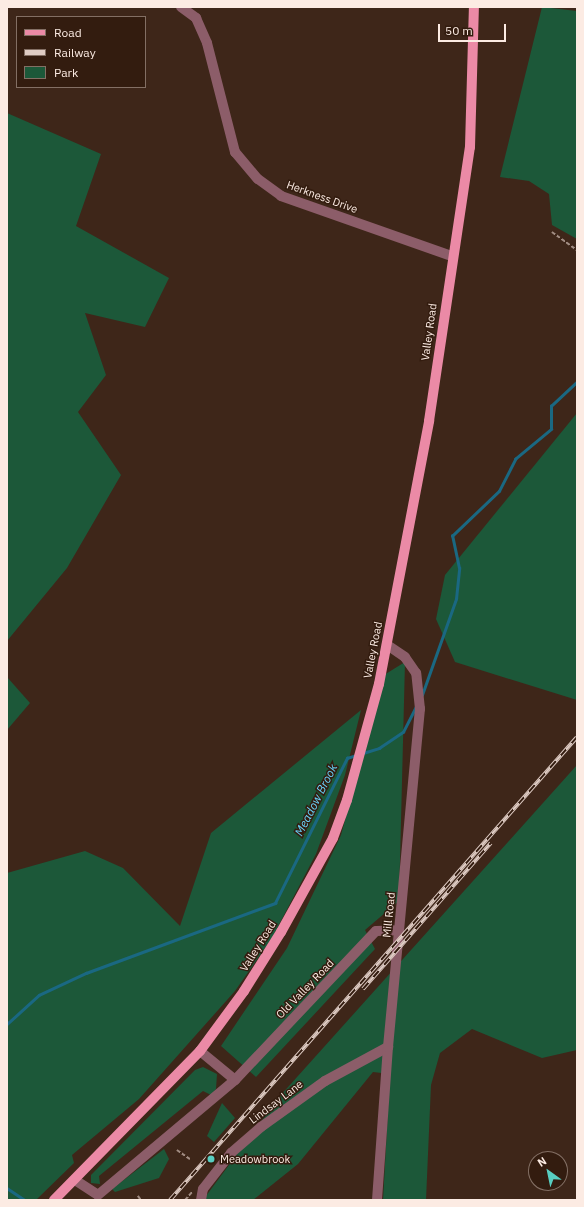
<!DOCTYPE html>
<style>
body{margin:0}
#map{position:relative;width:584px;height:1207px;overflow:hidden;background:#3e2619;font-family:"IBM Plex Sans",sans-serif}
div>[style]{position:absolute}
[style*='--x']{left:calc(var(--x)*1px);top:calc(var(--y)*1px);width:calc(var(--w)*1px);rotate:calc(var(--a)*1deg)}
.green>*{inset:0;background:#1c5839}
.stream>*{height:2.5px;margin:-1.25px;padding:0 1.25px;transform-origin:1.25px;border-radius:1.25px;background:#1a6882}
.path>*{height:1.5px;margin-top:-0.75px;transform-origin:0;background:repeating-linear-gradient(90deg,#a18c82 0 4px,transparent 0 6px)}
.minor>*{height:10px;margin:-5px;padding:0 5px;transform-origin:5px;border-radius:5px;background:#8c5d69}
.major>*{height:10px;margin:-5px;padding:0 5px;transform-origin:5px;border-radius:5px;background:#eb8aa6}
.rail>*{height:4px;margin-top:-2px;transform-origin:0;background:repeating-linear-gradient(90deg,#331c0f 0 8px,#dfccc4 0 16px);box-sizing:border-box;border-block:1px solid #dfccc4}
.dots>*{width:11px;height:11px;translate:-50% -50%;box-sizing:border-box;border:2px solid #331c0f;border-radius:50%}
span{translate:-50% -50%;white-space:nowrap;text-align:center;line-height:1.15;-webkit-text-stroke:3px #331c0f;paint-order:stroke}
.street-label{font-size:11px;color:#fcebe3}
.poi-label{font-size:11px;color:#fcebe3}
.left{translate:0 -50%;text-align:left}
.water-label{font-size:12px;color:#68d3fb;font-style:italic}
.frame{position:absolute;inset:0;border:8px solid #fcebe3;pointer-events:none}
.legend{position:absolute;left:16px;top:16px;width:130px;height:72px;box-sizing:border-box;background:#331c0f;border:1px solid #836f64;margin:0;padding:5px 7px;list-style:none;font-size:12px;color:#fcebe3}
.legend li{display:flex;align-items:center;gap:8px;height:20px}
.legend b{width:20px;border:1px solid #836f64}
.north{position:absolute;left:528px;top:1151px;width:40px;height:40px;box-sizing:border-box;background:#331c0f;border:1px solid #836f64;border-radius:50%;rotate:327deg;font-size:11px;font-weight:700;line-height:16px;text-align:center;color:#fcebe3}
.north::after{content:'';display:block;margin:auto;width:14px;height:18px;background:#58cec1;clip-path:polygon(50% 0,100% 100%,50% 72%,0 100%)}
.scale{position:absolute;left:438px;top:24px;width:68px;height:18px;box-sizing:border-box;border:2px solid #fcebe3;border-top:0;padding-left:5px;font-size:12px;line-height:14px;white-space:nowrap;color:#fcebe3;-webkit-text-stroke:3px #331c0f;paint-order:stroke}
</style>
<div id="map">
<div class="green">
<i style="clip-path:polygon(542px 7px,577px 11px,577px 239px,552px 225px,549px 194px,529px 181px,500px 177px)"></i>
<i style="clip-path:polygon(7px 113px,101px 154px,76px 226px,169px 278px,145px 327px,85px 313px,106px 375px,78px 412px,121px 475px,67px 568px,7px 641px)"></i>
<i style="clip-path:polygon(577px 413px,577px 700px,455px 662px,436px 619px,445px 575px)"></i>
<i style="clip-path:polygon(405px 662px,399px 901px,365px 930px,375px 949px,256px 1077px,221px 1046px,287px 948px,341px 835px,384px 675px)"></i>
<i style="clip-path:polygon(7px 677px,30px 703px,7px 730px)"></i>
<i style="clip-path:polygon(361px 710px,345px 775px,316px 854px,272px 938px,235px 991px,139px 1099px,72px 1155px,74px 1163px,36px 1200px,7px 1200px,7px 873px,85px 851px,123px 868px,180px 926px,211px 833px)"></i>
<i style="clip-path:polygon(577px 765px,577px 1050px,542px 1058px,472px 1029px,440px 1053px,431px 1085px,426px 1200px,383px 1200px,390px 1074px,373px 1072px,298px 1164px,253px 1200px,203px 1200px,280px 1096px)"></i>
<i style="clip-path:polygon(203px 1067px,217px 1074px,216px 1089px,211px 1095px,203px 1091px,99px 1176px,100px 1184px,91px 1183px,91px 1175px,195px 1070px)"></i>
<i style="clip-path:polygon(222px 1103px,235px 1118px,214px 1142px,207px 1136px)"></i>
<i style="clip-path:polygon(164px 1149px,169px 1159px,159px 1178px,115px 1192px,112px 1189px)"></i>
</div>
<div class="stream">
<i style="--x:422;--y:695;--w:102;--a:-70.5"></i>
<i style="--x:456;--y:599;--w:31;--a:-84"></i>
<i style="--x:459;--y:568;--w:33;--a:-102"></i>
<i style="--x:452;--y:536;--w:65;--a:-43.8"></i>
<i style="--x:499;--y:491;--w:36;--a:-63"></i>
<i style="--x:515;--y:459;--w:47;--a:-39.8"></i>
<i style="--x:551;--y:429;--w:23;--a:-90"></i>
<i style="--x:551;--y:406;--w:35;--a:-43"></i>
<i style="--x:363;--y:753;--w:17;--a:-17"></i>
<i style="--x:379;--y:748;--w:29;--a:-34"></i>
<i style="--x:403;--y:732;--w:28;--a:-63"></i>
<i style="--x:7;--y:1024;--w:43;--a:-42.2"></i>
<i style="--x:39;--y:995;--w:52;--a:-25.1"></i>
<i style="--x:86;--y:973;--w:202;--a:-20.3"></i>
<i style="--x:275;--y:903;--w:162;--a:-63.6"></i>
<i style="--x:347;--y:758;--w:9;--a:-18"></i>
<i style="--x:7;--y:1188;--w:22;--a:34"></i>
</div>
<div class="path">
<i style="--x:552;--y:232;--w:31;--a:36"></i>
<i style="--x:177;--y:1150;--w:16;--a:35"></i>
<i style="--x:138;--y:1196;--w:5;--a:53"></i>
<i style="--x:185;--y:1200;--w:11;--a:-49"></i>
</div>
<div class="minor">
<i style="--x:181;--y:7;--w:19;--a:36"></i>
<i style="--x:196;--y:18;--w:27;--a:66"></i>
<i style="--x:207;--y:43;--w:113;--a:75.6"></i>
<i style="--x:235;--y:152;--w:35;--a:50"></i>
<i style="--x:258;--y:179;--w:29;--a:36"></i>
<i style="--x:281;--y:196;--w:180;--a:19.4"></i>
<i style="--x:200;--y:1051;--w:45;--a:39.6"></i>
<i style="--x:75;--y:1180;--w:27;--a:33"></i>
<i style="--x:98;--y:1195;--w:179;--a:-40"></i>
<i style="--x:235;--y:1080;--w:205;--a:-46.6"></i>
<i style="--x:376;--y:931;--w:23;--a:-2"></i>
<i style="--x:201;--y:1200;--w:11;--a:-80"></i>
<i style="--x:203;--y:1189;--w:46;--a:-52.1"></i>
<i style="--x:231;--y:1153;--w:40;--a:-41"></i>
<i style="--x:261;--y:1127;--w:79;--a:-35.7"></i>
<i style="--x:325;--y:1081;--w:72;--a:-28.4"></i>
<i style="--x:377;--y:1200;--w:153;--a:-85.9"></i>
<i style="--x:388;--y:1047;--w:340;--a:-84.6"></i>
<i style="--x:420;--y:709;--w:36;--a:-96"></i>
<i style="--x:416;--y:673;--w:19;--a:-125"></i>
<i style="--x:405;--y:657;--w:22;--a:-146"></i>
</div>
<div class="major">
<i style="--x:54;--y:1200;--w:209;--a:-45.6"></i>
<i style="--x:200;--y:1051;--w:74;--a:-53.7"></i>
<i style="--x:244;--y:991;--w:70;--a:-57.9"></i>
<i style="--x:281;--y:932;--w:107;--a:-61"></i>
<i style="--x:333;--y:838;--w:40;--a:-69.8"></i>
<i style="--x:347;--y:800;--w:120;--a:-74.6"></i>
<i style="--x:379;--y:684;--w:268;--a:-79.2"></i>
<i style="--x:429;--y:421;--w:277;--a:-81.5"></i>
<i style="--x:470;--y:147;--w:140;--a:-88.4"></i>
</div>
<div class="rail">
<i style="--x:363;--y:989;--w:194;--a:-48.8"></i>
<i style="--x:170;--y:1200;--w:616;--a:-48.68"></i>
</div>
<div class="dots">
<i style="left:211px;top:1159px;background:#58cec1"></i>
</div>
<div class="street-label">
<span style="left:322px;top:197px;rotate:20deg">Herkness Drive</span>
<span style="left:429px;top:332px;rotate:-82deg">Valley Road</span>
<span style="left:373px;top:650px;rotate:-79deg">Valley Road</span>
<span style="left:389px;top:915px;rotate:-84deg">Mill Road</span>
<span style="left:258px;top:946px;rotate:-58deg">Valley Road</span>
<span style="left:305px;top:989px;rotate:-46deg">Old Valley Road</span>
<span style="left:276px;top:1102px;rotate:-37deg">Lindsay Lane</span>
</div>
<div class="poi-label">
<span class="left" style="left:220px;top:1159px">Meadowbrook</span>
</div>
<div class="water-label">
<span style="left:316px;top:800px;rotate:-63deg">Meadow Brook</span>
</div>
<div class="frame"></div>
<ul class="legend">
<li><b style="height:5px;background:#eb8aa6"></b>Road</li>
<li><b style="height:5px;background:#dfccc4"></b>Railway</li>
<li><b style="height:11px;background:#1c5839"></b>Park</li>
</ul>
<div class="north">N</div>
<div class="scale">50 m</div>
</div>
